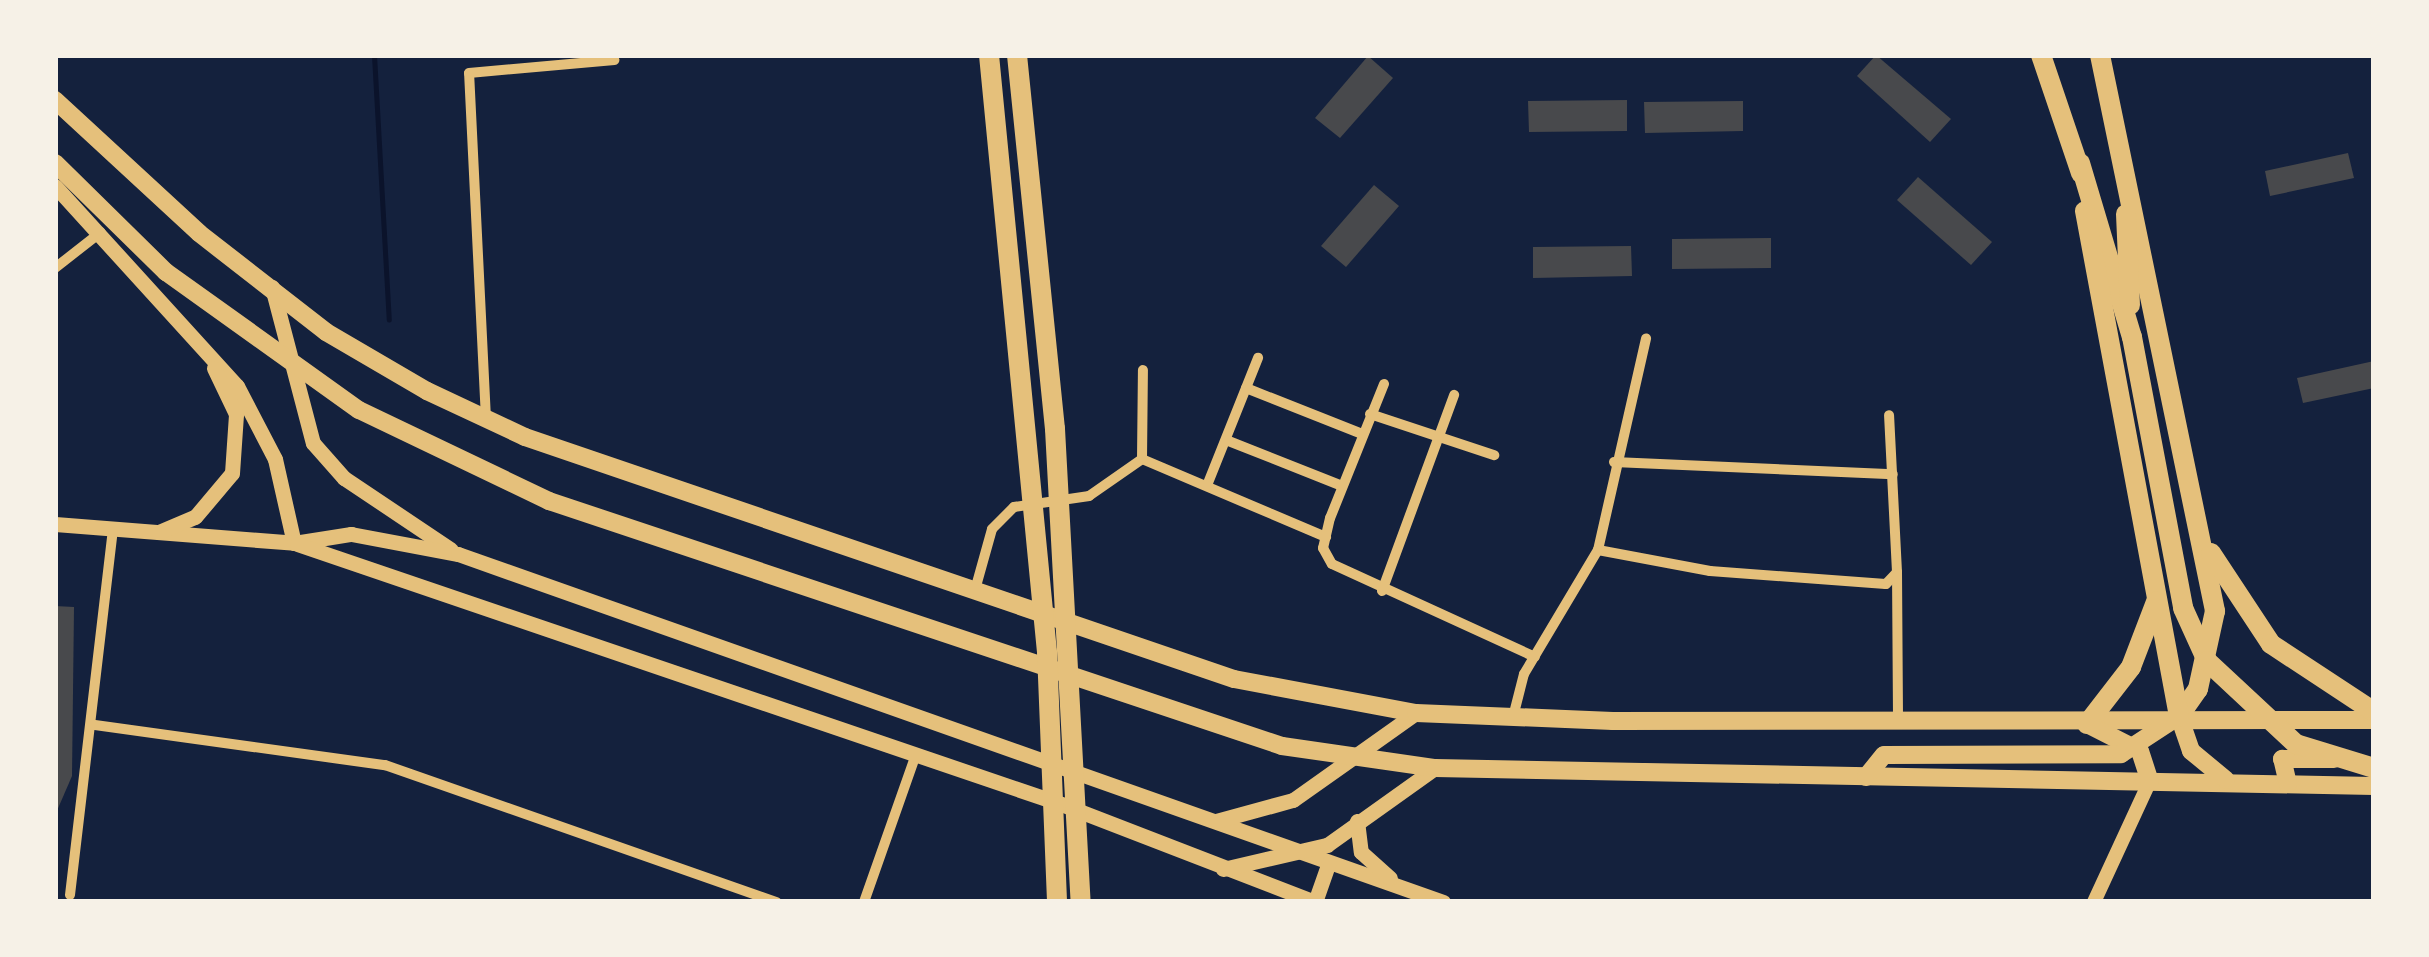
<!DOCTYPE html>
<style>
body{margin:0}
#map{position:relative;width:2429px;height:957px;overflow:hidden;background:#14213d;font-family:"Open Sans",sans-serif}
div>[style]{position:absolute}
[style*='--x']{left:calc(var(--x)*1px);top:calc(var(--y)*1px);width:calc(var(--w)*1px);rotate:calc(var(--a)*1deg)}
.stream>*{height:5px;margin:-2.5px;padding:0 2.5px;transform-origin:2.5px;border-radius:2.5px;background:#0b132b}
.building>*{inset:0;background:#48494c}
.minor>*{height:10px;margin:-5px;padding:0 5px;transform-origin:5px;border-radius:5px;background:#e5c07b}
.tertiary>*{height:14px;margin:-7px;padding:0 7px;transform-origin:7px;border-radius:7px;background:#e5c07b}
.secondary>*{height:15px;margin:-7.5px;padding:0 7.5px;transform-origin:7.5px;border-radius:7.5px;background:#e5c07b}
.primary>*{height:18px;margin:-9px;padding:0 9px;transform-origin:9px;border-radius:9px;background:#e5c07b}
.motorway>*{height:20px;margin:-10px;padding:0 10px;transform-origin:10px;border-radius:10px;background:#e5c07b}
span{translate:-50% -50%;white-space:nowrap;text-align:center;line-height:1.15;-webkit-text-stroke:10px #f6f1e7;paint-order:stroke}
.frame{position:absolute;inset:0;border:58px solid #f6f1e7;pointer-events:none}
</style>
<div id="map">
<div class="stream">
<i style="--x:374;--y:55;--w:265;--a:86.8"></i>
</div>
<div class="building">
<i style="clip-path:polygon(1876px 55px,1951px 119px,1930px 142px,1857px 76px)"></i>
<i style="clip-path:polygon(1368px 56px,1393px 78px,1340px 138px,1315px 118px)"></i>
<i style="clip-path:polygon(1627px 100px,1627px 131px,1529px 132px,1528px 101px)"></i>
<i style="clip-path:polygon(1743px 101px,1743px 131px,1645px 133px,1644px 102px)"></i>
<i style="clip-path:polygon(2348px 153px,2354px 178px,2270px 196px,2265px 171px)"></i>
<i style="clip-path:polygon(1918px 177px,1992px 242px,1971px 265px,1897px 200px)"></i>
<i style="clip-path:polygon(1374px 185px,1399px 206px,1346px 267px,1321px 246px)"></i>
<i style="clip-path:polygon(1771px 238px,1771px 268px,1672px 269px,1672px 239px)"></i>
<i style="clip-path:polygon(1631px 246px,1632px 276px,1533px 278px,1533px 247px)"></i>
<i style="clip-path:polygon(2374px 361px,2374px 388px,2303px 403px,2297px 378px)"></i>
<i style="clip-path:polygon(55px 606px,74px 607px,72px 776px,56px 813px)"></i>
</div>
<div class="minor">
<i style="--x:55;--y:268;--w:58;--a:-38"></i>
<i style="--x:1384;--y:384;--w:144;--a:111.9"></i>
<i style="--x:1330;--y:518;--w:31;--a:103"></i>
<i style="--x:1323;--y:548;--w:18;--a:61"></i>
<i style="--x:1332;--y:564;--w:223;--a:24.6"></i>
<i style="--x:1246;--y:388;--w:125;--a:21.6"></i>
<i style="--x:1370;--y:414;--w:131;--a:18.3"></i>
<i style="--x:486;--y:419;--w:346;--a:-92.8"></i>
<i style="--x:469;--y:73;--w:146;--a:-5.1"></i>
<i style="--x:1226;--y:440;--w:125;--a:21.6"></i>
<i style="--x:1142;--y:459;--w:89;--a:-89.4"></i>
<i style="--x:1614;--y:462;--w:279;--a:2.5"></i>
<i style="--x:1208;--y:483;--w:135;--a:-68.2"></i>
<i style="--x:1598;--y:550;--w:114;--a:10.6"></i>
<i style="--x:1710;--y:571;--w:176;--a:4.2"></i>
<i style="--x:1886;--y:584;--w:16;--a:-47"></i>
<i style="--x:1897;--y:572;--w:157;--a:-92.9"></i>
<i style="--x:1897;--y:572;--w:149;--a:89.6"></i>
<i style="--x:975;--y:590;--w:63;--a:-74.4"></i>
<i style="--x:992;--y:529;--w:31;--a:-45"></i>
<i style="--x:1014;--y:507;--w:76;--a:-8.3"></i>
<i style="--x:1089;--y:496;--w:65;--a:-34.9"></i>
<i style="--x:1142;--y:459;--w:200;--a:23"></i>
<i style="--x:1382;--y:591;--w:209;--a:-69.8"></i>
<i style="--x:1513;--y:717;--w:44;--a:-75.7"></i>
<i style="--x:1524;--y:674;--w:144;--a:-59.2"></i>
<i style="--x:1598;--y:550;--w:217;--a:-77.2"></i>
<i style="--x:95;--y:725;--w:293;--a:7.9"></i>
<i style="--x:385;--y:765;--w:415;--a:19.3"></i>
<i style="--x:70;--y:895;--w:368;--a:-83.3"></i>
<i style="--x:864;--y:902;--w:157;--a:-70.6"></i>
</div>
<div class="tertiary">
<i style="--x:2094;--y:902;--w:133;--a:-65.2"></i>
</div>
<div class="secondary">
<i style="--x:55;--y:186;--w:270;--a:47.7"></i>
<i style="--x:237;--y:386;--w:82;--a:62.5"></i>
<i style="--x:275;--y:459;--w:86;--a:77.3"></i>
<i style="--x:272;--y:287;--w:161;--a:75.3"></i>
<i style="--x:313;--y:443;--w:47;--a:48.5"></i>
<i style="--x:344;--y:478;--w:128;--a:33.8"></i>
<i style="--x:55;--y:524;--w:240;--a:4.5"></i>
<i style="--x:294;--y:543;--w:58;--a:-9"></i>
<i style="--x:351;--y:534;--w:109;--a:10.6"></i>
<i style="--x:458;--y:554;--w:1045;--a:19.46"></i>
<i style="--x:159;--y:532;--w:39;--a:-23"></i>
<i style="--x:195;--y:517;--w:57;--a:-49.9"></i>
<i style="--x:232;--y:473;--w:59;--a:-86.1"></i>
<i style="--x:236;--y:414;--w:51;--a:-115.6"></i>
<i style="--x:297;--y:544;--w:807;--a:18.79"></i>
<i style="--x:1061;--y:804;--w:272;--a:21.1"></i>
<i style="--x:1216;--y:821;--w:80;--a:-15.3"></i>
<i style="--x:1293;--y:800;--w:151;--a:-35.3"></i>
<i style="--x:1357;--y:821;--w:31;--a:83"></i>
<i style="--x:1361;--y:852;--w:39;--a:42"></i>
<i style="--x:1223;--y:869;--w:107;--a:-13"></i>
<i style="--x:1327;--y:845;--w:133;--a:-35.5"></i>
<i style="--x:1315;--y:902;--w:42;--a:-70.7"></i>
</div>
<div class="primary">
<i style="--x:55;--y:100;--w:196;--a:42.7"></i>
<i style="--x:199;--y:233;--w:161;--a:37.9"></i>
<i style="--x:326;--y:332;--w:117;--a:30.3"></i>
<i style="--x:427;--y:391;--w:108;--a:25.1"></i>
<i style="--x:525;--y:437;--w:749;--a:18.85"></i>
<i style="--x:1234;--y:679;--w:185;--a:10.6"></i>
<i style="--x:1416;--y:713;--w:197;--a:2.3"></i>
<i style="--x:1613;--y:721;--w:761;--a:-0.08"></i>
<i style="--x:55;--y:163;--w:156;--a:44.5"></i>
<i style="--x:166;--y:272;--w:237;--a:35.6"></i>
<i style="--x:359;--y:410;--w:211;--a:25.6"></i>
<i style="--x:549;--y:501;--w:773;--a:18.48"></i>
<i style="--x:1282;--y:746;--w:155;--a:8.2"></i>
<i style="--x:1435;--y:768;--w:939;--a:1.1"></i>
<i style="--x:2179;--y:716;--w:37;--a:71"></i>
<i style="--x:2191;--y:751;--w:45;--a:39.6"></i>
<i style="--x:2087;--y:724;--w:59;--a:27"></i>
<i style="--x:2140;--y:751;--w:32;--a:72"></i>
<i style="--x:1866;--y:777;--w:28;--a:-51"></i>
<i style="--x:1884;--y:755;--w:237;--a:-0.2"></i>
<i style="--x:2121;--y:754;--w:69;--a:-33.2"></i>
<i style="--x:2288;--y:784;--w:26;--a:-103"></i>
<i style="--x:2282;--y:759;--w:52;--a:0"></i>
</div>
<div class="motorway">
<i style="--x:989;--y:55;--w:600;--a:84.45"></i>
<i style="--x:1047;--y:652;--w:250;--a:87.7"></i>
<i style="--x:1017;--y:55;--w:376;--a:84.2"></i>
<i style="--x:1055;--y:429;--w:474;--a:86.9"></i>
<i style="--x:2041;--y:55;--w:125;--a:71.3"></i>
<i style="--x:2100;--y:55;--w:568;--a:78.31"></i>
<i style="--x:2215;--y:611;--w:80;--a:102.3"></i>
<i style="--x:2198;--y:689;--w:33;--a:125"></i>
<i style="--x:2080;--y:163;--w:182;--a:73.4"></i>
<i style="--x:2132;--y:337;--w:276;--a:79.3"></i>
<i style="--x:2183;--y:608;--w:58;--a:65.6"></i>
<i style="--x:2207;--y:661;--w:122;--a:43"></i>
<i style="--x:2296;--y:744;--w:82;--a:17.1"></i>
<i style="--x:2085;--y:211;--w:514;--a:79.46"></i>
<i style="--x:2126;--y:214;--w:91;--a:87.5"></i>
<i style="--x:2211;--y:553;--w:109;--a:56.6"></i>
<i style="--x:2271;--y:644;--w:123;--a:33.4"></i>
<i style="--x:2087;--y:724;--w:72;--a:-52.3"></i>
<i style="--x:2131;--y:667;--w:70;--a:-69"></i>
</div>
<div class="frame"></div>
</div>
